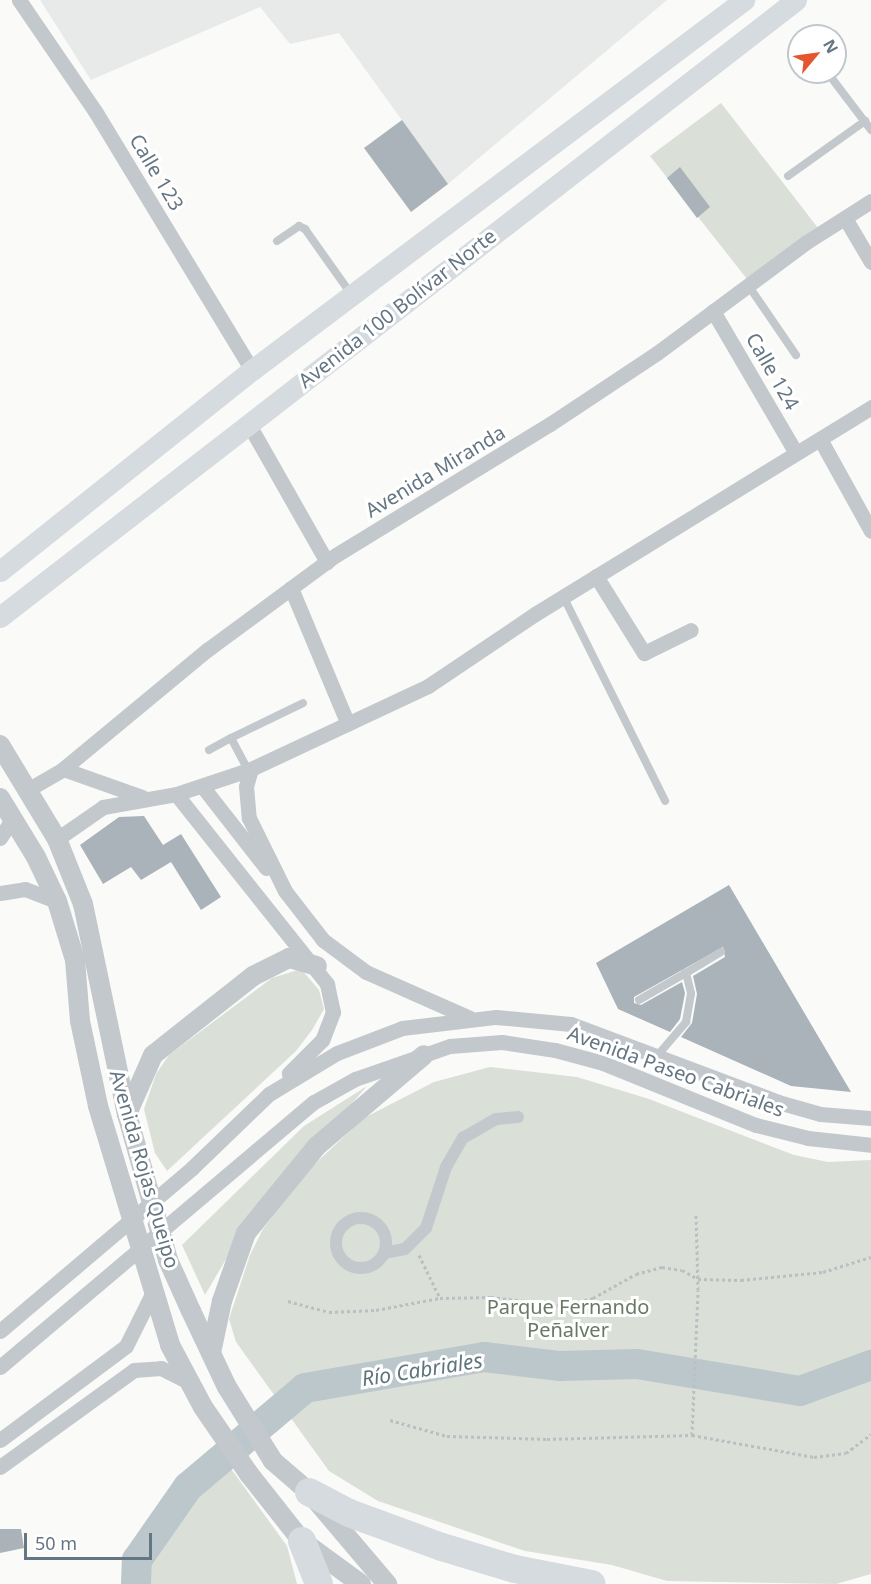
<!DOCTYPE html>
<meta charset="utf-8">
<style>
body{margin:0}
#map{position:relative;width:871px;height:1584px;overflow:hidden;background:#fafaf8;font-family:"Noto Sans",sans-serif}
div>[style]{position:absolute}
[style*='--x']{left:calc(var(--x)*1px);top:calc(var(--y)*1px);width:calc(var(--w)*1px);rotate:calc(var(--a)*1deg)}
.built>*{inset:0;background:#e8e9e9}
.green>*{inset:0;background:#dadfd7}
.river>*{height:30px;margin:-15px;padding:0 15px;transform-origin:15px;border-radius:15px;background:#bbc7cb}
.building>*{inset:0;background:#aab3b9}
.path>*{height:3px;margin-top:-1.5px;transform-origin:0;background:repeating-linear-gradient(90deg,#bbbfc2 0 3px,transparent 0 6px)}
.service>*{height:8px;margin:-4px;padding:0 4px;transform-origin:4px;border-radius:4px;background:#c3c8cc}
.pedestrian>*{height:12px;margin:-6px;padding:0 6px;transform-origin:6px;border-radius:6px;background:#c3c8cc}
.pedestrian>.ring{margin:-6px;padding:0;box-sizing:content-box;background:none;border:12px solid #c3c8cc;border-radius:50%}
.minor>*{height:15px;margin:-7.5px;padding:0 7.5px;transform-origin:7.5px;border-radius:7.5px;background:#c3c8cc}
.tertiary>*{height:20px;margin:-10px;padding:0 10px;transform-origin:10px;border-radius:10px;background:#c3c8cc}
.secondary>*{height:21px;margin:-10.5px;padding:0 10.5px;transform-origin:10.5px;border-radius:10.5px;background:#d6dbdf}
.motorway>*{height:28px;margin:-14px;padding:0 14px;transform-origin:14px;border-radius:14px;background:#d6dbdf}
span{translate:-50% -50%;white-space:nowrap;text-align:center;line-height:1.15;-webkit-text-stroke:6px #fff;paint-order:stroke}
.street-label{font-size:20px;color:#657683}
.park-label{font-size:20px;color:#687a64}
.water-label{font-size:21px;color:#60757c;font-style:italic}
.north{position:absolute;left:787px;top:24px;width:60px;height:60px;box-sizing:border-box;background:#fff;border:2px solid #c1c8cd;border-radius:50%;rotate:61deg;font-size:16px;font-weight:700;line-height:24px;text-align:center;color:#657683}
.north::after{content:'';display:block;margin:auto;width:21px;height:27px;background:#e4572e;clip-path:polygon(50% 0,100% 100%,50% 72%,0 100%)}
.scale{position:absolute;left:24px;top:1533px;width:128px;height:27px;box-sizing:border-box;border:3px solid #657683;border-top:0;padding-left:8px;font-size:18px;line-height:21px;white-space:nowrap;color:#657683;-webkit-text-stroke:4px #fff;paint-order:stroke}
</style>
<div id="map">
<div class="built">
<i style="clip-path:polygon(40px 0,667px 0,448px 184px,339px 33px,290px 44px,260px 7px,91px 80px)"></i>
</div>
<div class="green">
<i style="clip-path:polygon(721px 103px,818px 228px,747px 279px,650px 156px)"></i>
<i style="clip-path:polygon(301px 969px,319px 990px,324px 1009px,312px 1030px,296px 1051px,167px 1171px,155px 1153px,144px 1109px,156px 1074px,169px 1055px,272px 978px)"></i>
<i style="clip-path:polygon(490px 1067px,577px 1077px,649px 1099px,794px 1155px,828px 1162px,871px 1160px,871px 1574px,836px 1584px,667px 1581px,612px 1565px,525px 1551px,378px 1501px,329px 1471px,236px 1342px,229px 1319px,250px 1255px,263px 1229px,305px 1173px,364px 1118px,434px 1082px)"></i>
<i style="clip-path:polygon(367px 1086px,246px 1225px,205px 1295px,182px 1245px,304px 1126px)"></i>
<i style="clip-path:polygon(221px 1455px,287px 1546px,297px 1584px,140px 1584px,139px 1550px,201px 1472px)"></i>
</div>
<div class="river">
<i style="--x:136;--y:1584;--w:24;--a:-88"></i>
<i style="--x:137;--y:1560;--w:89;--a:-55.1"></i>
<i style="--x:188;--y:1487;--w:153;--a:-40.2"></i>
<i style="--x:305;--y:1388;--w:182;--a:-9.8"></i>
<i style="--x:484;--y:1357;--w:77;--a:6.8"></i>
<i style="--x:560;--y:1366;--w:77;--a:-1.5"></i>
<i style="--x:637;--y:1364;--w:165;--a:9.4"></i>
<i style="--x:800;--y:1391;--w:76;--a:-20.1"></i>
</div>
<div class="building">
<i style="clip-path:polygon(402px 120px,448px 184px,411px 212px,364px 148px)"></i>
<i style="clip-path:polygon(680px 167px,710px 207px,697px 218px,667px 178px)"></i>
<i style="clip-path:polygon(144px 816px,163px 845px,181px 834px,221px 897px,201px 910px,171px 862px,141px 880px,131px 867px,103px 884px,80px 845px,119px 817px)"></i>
<i style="clip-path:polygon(729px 885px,851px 1092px,791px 1086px,681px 1037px,692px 1023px,697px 994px,693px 976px,725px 957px,723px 947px,634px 997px,634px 1003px,641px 1005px,682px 982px,685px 993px,680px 1019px,670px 1032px,618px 1009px,596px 963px)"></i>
<i style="clip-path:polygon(0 1529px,21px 1529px,24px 1548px,0 1553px)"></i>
</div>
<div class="path">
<i style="--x:419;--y:1255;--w:48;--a:64"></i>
<i style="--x:288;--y:1301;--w:42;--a:15"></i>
<i style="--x:329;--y:1312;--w:47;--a:-2.4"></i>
<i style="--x:376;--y:1310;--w:65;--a:-10.6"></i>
<i style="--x:440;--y:1298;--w:51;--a:-1.1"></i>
<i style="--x:491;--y:1297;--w:70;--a:6.5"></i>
<i style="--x:561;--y:1305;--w:33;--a:-12"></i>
<i style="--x:593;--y:1298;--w:49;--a:-29.2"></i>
<i style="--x:636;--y:1274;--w:27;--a:-15"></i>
<i style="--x:662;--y:1267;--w:20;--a:9"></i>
<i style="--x:682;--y:1270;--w:18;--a:29"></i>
<i style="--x:698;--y:1279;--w:43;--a:1.3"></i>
<i style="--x:741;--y:1280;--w:82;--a:-5.6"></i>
<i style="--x:823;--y:1272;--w:50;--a:-17.4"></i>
<i style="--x:390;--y:1420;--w:59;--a:15.7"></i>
<i style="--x:447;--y:1436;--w:100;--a:1.7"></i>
<i style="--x:547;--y:1439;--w:145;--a:-1.6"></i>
<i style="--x:692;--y:1435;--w:124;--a:10.2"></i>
<i style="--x:814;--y:1457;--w:32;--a:-7"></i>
<i style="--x:846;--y:1453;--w:31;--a:-37"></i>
<i style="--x:692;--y:1435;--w:145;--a:-87.6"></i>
<i style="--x:698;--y:1290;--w:75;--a:-91.5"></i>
</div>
<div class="service">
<i style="--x:827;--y:72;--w:73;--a:52.8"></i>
<i style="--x:788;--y:176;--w:95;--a:-35.5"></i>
<i style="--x:277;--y:241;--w:27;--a:-34"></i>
<i style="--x:299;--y:226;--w:7;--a:27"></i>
<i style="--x:305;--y:229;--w:80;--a:54.7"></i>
<i style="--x:748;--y:285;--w:85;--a:55.6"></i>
<i style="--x:563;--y:596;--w:229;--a:63.5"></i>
<i style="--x:209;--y:750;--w:25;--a:-29"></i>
<i style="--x:248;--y:770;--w:36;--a:-118"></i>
<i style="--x:231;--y:738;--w:80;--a:-25.9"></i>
<i style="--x:639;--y:1000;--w:54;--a:-29.9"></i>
<i style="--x:657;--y:1056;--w:45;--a:-49.5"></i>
<i style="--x:686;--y:1022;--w:29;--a:-80"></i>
<i style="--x:691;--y:993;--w:21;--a:-104"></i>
<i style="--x:686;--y:973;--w:41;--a:-31"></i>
</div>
<div class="pedestrian">
<i class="ring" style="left:336px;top:1218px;width:38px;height:38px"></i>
<i style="--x:384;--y:1253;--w:21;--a:-11"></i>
<i style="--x:405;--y:1249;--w:30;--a:-45"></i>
<i style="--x:426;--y:1228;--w:64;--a:-71.8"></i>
<i style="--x:446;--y:1167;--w:34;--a:-60"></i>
<i style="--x:463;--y:1138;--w:38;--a:-30"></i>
<i style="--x:496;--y:1119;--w:22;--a:-5"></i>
</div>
<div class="minor">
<i style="--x:19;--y:0;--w:135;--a:55.6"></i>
<i style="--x:95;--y:111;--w:303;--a:58.8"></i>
<i style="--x:845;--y:218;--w:51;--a:59.4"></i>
<i style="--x:713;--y:311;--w:164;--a:59.7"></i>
<i style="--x:248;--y:423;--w:160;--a:60.4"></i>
<i style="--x:820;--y:439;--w:105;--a:61"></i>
<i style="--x:596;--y:576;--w:91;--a:58.1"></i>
<i style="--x:644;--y:653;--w:52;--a:-26.1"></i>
<i style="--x:291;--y:588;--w:147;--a:67.3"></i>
<i style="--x:63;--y:769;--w:84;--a:19.5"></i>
<i style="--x:251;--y:769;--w:18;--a:106"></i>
<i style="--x:246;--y:786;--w:32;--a:85"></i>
<i style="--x:249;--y:818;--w:81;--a:63.7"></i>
<i style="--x:285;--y:891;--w:62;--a:52.2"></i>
<i style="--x:323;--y:940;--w:54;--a:36.7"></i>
<i style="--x:366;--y:972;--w:114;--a:23.9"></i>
<i style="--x:202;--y:786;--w:104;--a:52"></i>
<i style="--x:29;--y:789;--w:39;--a:-30"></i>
<i style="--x:63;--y:769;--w:187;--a:-39.6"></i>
<i style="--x:207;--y:650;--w:160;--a:-36.4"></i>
<i style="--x:336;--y:555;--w:251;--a:-31.5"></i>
<i style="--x:550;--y:424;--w:128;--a:-33.6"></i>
<i style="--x:657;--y:353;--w:184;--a:-36.6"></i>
<i style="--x:805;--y:243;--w:78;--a:-32.5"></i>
<i style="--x:176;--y:794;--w:243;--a:51.5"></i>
<i style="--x:327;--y:984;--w:29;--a:78"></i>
<i style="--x:333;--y:1012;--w:30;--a:111"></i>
<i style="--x:322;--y:1040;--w:47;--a:135"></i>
<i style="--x:0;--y:838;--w:24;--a:-57"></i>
<i style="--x:57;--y:839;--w:56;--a:-34.8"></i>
<i style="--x:103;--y:807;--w:74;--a:-10.1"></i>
<i style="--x:176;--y:794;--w:79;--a:-18.4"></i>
<i style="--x:251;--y:769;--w:195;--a:-25.1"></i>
<i style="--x:428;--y:686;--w:129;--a:-33.9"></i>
<i style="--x:535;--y:614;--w:395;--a:-31.6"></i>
<i style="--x:0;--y:893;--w:25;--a:-9"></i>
<i style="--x:25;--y:889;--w:34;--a:21"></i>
<i style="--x:0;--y:1331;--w:252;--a:-40.3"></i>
<i style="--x:192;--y:1168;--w:107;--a:-43.9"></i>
<i style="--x:269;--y:1094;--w:79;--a:-31.1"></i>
<i style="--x:337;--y:1053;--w:70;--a:-21"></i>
<i style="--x:402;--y:1028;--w:95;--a:-6.7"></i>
<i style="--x:496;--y:1017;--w:75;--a:5.3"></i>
<i style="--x:571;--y:1024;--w:221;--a:20.6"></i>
<i style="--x:778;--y:1102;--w:44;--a:15.9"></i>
<i style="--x:820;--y:1114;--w:51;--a:4.5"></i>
<i style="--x:0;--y:1367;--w:411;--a:-40.2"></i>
<i style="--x:314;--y:1102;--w:47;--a:-29.3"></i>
<i style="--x:355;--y:1079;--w:101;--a:-19.2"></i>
<i style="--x:450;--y:1046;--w:52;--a:-4.4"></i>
<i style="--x:502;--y:1042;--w:54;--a:8.6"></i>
<i style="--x:555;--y:1050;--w:50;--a:15.2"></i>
<i style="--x:603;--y:1063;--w:165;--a:22.1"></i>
<i style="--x:756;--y:1125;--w:54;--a:14"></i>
<i style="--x:808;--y:1138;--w:63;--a:6.3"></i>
<i style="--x:0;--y:1440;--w:157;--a:-36.7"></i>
<i style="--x:126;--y:1346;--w:58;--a:-63.4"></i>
<i style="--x:0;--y:1467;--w:165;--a:-35.9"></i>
<i style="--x:134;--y:1370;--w:27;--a:-4"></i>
<i style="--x:161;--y:1368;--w:34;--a:27"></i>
</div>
<div class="tertiary">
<i style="--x:0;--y:745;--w:110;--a:58.8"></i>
<i style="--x:57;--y:839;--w:70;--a:68.2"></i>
<i style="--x:83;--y:904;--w:215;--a:78.2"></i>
<i style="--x:127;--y:1114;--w:152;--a:74.3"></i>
<i style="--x:168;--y:1260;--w:56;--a:65.7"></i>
<i style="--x:191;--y:1311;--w:84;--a:64.7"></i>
<i style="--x:227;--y:1387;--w:87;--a:58.1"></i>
<i style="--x:273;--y:1461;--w:48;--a:40.7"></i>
<i style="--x:309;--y:1492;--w:121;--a:49.7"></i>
<i style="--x:0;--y:798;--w:69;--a:58.6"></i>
<i style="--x:36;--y:857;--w:49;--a:64.5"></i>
<i style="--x:57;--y:901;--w:62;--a:73"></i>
<i style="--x:75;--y:960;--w:61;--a:85.3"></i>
<i style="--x:80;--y:1021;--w:87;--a:78"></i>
<i style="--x:98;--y:1106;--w:250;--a:73.2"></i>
<i style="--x:170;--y:1345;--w:70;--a:62"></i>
<i style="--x:203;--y:1407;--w:81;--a:55.5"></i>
<i style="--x:249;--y:1474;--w:85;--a:51.7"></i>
<i style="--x:302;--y:1541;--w:73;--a:36.1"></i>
<i style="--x:127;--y:1114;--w:64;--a:-66.2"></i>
<i style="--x:153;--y:1055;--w:127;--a:-38.3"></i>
<i style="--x:253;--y:976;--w:40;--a:-26.6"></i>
<i style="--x:289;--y:958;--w:29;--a:16"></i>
<i style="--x:211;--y:1353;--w:53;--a:-78.1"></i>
<i style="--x:222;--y:1301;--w:72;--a:-70.6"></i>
<i style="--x:246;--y:1233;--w:112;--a:-50.8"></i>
<i style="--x:317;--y:1146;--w:140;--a:-40.4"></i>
</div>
<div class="secondary">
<i style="--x:0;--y:571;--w:322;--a:-38.6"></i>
<i style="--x:252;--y:370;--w:616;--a:-36.94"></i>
<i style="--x:0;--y:617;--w:1007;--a:-37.78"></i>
</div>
<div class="motorway">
<i style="--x:309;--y:1492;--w:45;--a:27.7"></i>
<i style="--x:349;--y:1513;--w:99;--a:20.1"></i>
<i style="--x:442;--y:1547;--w:76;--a:16.8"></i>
<i style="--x:515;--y:1569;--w:78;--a:11"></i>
<i style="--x:302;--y:1541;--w:46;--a:68.4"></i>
</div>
<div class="street-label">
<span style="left:157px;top:172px;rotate:59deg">Calle 123</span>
<span style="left:397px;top:308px;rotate:-38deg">Avenida 100 Bolívar Norte</span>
<span style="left:773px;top:371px;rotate:60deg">Calle 124</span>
<span style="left:435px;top:471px;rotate:-31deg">Avenida Miranda</span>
<span style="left:676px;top:1071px;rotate:20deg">Avenida Paseo Cabriales</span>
<span style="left:145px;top:1169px;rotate:74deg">Avenida Rojas Queipo</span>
</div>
<div class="park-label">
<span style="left:568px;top:1318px">Parque Fernando<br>Peñalver</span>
</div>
<div class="water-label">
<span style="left:422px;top:1369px;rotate:-9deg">Río Cabriales</span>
</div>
<div class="north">N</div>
<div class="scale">50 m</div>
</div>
